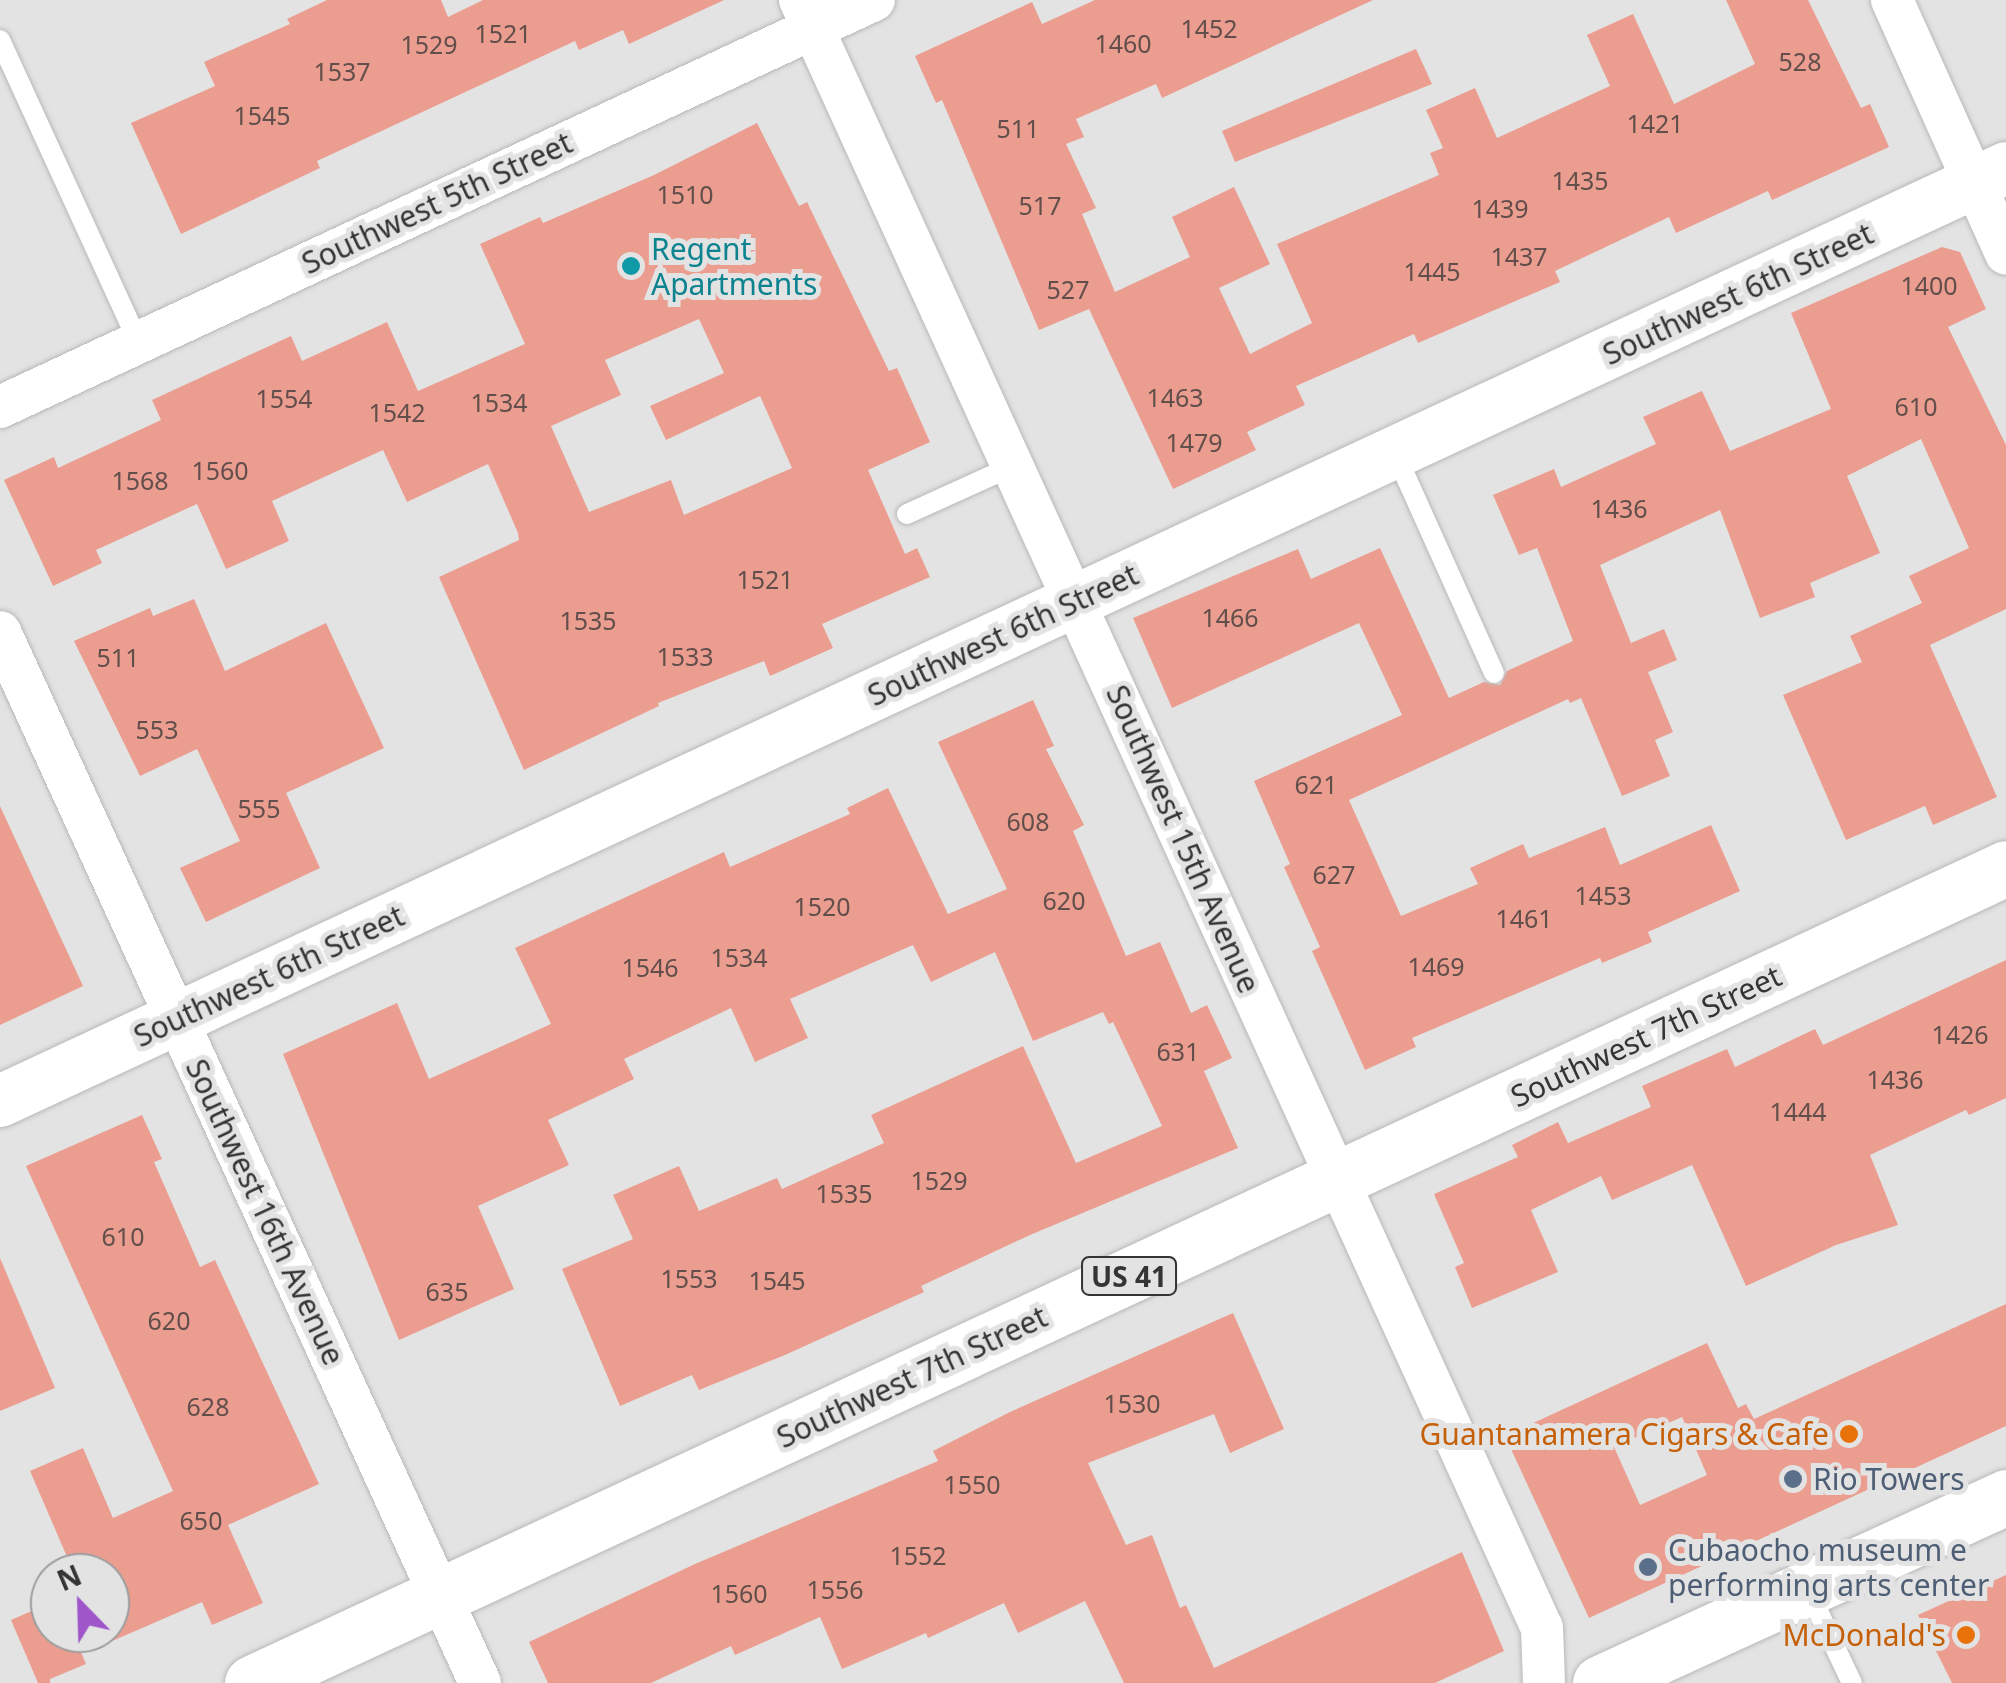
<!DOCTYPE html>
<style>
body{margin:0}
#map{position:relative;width:2006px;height:1683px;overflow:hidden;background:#e3e3e4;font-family:"Noto Sans",sans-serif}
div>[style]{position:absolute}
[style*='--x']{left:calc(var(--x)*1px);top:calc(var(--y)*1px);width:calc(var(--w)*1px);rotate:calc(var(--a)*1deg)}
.building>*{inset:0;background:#eb9e90}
.roads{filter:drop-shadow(0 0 2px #b8b8ba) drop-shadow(0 0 2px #b8b8ba)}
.service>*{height:20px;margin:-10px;padding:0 10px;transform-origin:10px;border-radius:10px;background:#fff}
.minor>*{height:42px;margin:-21px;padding:0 21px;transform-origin:21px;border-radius:21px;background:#fff}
.tertiary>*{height:52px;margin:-26px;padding:0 26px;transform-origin:26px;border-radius:26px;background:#fff}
.primary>*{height:55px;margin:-27.5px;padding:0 27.5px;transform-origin:27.5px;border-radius:27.5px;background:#fff}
.dots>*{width:28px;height:28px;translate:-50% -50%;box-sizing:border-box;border:5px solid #e3e3e4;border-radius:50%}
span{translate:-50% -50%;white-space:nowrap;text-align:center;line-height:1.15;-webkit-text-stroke:10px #e3e3e4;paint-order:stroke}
.number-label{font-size:25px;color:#624e4b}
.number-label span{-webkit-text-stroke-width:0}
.shield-label span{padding:2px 8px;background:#e3e3e4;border:2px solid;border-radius:8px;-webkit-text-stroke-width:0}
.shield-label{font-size:28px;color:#343434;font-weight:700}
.street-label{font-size:30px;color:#343434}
.culture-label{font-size:30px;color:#0d838f}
.left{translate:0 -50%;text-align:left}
.food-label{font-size:30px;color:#c56008}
.right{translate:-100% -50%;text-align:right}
.service-label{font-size:30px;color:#4e5e75}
.north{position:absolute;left:30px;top:1553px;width:100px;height:100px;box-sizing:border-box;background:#e3e3e4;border:2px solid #9d9d9e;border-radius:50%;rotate:337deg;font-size:28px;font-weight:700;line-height:40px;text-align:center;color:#343434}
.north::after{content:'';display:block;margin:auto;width:35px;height:45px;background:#9f56c9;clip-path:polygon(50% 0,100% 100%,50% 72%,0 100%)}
</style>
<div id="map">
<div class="building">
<i style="clip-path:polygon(327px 0,441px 0,448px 17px,483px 0,724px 0,629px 44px,623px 30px,579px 50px,575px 41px,317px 161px,320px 168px,181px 234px,131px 123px,215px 86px,204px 62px,290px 24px,287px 19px)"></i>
<i style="clip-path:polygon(1095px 0,1373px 0,1162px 98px,1156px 84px,1076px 119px,1084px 137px,1066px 144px,1096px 208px,1082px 214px,1115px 292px,1190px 257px,1172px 217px,1234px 187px,1270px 264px,1219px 288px,1250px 354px,1312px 323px,1277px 244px,1439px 175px,1430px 153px,1443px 148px,1426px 110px,1475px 88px,1497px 138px,1610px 86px,1587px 35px,1633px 14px,1674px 104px,1755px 64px,1726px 0,1808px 0,1861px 108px,1870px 104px,1889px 147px,1772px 200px,1768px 191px,1676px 233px,1669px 217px,1555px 271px,1560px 282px,1418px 343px,1414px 334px,1296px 386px,1305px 405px,1247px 432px,1256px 450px,1173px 489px,1089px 309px,1039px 330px,942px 100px,936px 103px,915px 56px,1032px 2px,1042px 24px)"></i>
<i style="clip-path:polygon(1416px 49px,1432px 84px,1235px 162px,1222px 131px)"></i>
<i style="clip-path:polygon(evenodd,757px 123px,799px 206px,807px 202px,889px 371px,897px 368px,930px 442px,868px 470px,905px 554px,917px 548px,930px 577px,822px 624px,833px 648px,770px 676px,764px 661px,658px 703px,659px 706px,524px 770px,439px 577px,519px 540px,518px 533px,488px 464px,407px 502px,383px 450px,272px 501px,289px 541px,226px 569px,197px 504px,96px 550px,102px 563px,53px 586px,4px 480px,54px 457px,58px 468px,161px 420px,152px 400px,291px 336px,302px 361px,387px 322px,418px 391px,525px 344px,480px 244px,540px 217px,543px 223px,654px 175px,757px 123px,699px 319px,724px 373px,650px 406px,666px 440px,760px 396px,792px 468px,684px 515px,671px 480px,589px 512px,551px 426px,621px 395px,605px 360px,699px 319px)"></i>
<i style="clip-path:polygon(1942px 247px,1960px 252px,1986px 309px,1948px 327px,2006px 445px,2006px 609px,1930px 645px,1997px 797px,1933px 825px,1925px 806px,1846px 840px,1783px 695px,1862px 662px,1850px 636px,1922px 603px,1909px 576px,1969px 548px,1921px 439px,1847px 476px,1880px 553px,1810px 583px,1815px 597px,1760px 618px,1720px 510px,1600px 565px,1631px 643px,1664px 629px,1677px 660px,1648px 672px,1673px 732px,1655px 740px,1670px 776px,1622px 796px,1581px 698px,1570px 703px,1568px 699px,1349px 800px,1401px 916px,1478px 884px,1470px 868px,1523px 844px,1529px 858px,1605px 827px,1620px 865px,1711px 825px,1740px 891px,1648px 932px,1652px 942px,1602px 963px,1600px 958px,1412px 1038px,1416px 1047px,1365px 1070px,1312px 951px,1320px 947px,1284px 867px,1290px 864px,1254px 781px,1402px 715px,1359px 623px,1172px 708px,1133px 618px,1298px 549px,1311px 579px,1380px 548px,1449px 698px,1484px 682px,1500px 685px,1507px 671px,1573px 641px,1537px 548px,1519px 555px,1493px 495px,1554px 469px,1561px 487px,1656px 444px,1643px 417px,1702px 391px,1730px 451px,1831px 409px,1791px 313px)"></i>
<i style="clip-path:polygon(194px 599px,225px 671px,326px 623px,384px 748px,286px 793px,320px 868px,206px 922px,180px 868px,240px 841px,197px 749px,140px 776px,74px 641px,150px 608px,153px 616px)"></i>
<i style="clip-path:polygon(1033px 700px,1054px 746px,1046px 749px,1084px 825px,1073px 831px,1126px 956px,1160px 942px,1191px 1013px,1207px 1005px,1232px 1058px,1204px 1071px,1238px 1148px,1030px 1235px,921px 1286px,924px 1292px,785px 1355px,699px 1390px,692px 1375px,620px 1406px,562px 1269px,633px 1239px,613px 1195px,679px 1166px,699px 1211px,777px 1178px,782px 1189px,884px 1143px,871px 1115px,1023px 1046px,1076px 1163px,1162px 1126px,1113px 1022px,1109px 1024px,1103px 1012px,1033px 1041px,995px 952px,931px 982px,913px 945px,790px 999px,808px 1038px,755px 1062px,731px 1008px,624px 1059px,634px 1079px,548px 1120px,569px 1165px,478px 1206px,514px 1289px,399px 1340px,283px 1054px,397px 1003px,429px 1079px,551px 1024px,515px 948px,724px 852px,730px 867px,850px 814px,847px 808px,888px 788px,948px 914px,1007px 889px,938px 742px)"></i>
<i style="clip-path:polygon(0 806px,83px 986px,0 1025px)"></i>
<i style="clip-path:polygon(2006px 960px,2006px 1098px,1969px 1115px,1966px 1110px,1870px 1155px,1898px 1225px,1836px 1245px,1746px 1286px,1692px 1165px,1612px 1200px,1601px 1176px,1531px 1210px,1558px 1272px,1472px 1308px,1455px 1267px,1464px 1263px,1434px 1194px,1518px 1157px,1512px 1145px,1558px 1122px,1568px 1143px,1651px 1107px,1642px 1086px,1727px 1049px,1735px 1067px,1815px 1029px,1823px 1045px)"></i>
<i style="clip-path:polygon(142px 1115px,162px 1159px,154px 1162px,200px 1267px,215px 1260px,319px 1484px,228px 1525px,263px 1603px,212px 1625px,202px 1602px,110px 1642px,110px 1573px,74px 1573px,30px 1471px,83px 1448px,113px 1518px,173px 1491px,26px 1166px)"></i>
<i style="clip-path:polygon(0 1258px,55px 1388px,0 1411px)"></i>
<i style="clip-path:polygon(evenodd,2006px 1304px,2006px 1426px,1589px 1618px,1505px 1436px,1707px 1343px,1738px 1408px,1746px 1404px,1754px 1419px,2006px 1304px,1682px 1417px,1707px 1475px,1640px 1505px,1614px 1447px,1682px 1417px)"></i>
<i style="clip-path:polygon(1233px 1313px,1284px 1429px,1230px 1453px,1214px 1414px,1088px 1463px,1126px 1545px,1152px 1535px,1180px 1608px,1186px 1605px,1214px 1668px,1462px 1552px,1504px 1651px,1435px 1683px,1124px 1683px,1085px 1601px,1018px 1633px,1004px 1603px,928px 1638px,926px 1633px,842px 1669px,820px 1617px,735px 1655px,731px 1646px,651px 1683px,548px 1683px,529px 1642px,695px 1564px,938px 1461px,933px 1451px,1010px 1412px)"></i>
<i style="clip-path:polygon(2006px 1575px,2006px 1683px,1952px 1683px,1918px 1615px)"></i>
<i style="clip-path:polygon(50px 1603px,50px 1633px,73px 1633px,86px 1664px,50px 1679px,50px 1683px,38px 1683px,11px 1620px)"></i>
</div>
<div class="roads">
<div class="service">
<i style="--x:0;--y:40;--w:332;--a:65.4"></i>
<i style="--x:1396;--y:455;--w:239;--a:65.8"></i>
<i style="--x:907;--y:514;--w:119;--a:-24.4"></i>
<i style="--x:1808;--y:1590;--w:103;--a:64.7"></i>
</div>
<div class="minor">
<i style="--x:800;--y:0;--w:1789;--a:65.5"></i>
<i style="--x:1542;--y:1628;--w:55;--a:87.9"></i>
<i style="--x:1892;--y:0;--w:278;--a:65.8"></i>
<i style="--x:0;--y:407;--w:964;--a:-24.97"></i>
<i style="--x:0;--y:632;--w:1155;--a:65.45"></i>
</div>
<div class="tertiary">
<i style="--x:0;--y:1101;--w:2212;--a:-24.94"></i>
</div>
<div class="primary">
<i style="--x:252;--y:1683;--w:1934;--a:-24.92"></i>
<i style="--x:1600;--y:1683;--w:447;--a:-24.6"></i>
</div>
</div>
<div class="dots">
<i style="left:631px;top:266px;background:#0f9aa8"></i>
<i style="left:1849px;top:1434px;background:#e8710a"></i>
<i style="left:1793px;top:1479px;background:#5c6f8a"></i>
<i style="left:1648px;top:1567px;background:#5c6f8a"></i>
<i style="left:1966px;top:1635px;background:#e8710a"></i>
</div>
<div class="number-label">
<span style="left:1209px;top:28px">1452</span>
<span style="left:503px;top:33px">1521</span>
<span style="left:1123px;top:43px">1460</span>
<span style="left:429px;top:44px">1529</span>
<span style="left:1800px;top:61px">528</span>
<span style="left:342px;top:71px">1537</span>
<span style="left:262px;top:115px">1545</span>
<span style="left:1655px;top:123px">1421</span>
<span style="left:1018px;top:128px">511</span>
<span style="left:1580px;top:180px">1435</span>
<span style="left:685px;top:194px">1510</span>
<span style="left:1040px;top:205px">517</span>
<span style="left:1500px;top:208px">1439</span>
<span style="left:1519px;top:256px">1437</span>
<span style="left:1432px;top:271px">1445</span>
<span style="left:1929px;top:285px">1400</span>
<span style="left:1068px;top:289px">527</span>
<span style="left:1175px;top:397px">1463</span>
<span style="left:284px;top:398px">1554</span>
<span style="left:499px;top:402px">1534</span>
<span style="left:1916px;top:406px">610</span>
<span style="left:397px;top:412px">1542</span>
<span style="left:1194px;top:442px">1479</span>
<span style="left:220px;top:470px">1560</span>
<span style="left:140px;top:480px">1568</span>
<span style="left:1619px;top:508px">1436</span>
<span style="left:765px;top:579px">1521</span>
<span style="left:1230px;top:617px">1466</span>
<span style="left:588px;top:620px">1535</span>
<span style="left:685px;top:656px">1533</span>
<span style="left:118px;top:657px">511</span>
<span style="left:157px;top:729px">553</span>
<span style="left:1316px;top:784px">621</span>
<span style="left:259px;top:808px">555</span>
<span style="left:1028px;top:821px">608</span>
<span style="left:1334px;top:874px">627</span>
<span style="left:1603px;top:895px">1453</span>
<span style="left:1064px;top:900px">620</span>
<span style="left:822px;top:906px">1520</span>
<span style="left:1524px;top:918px">1461</span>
<span style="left:739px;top:957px">1534</span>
<span style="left:1436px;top:966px">1469</span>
<span style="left:650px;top:967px">1546</span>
<span style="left:1960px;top:1034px">1426</span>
<span style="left:1178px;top:1051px">631</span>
<span style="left:1895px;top:1079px">1436</span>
<span style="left:1798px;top:1111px">1444</span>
<span style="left:939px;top:1180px">1529</span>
<span style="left:844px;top:1193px">1535</span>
<span style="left:123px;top:1236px">610</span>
<span style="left:689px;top:1278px">1553</span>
<span style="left:777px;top:1280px">1545</span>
<span style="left:447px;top:1291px">635</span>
<span style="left:169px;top:1320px">620</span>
<span style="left:1132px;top:1403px">1530</span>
<span style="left:208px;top:1406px">628</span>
<span style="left:972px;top:1484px">1550</span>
<span style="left:201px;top:1520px">650</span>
<span style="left:918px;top:1555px">1552</span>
<span style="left:835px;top:1589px">1556</span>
<span style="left:739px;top:1593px">1560</span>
</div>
<div class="shield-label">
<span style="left:1129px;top:1276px">US 41</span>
</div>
<div class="street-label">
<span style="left:437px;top:203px;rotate:-25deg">Southwest 5th Street</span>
<span style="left:1738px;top:294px;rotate:-25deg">Southwest 6th Street</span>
<span style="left:1003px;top:635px;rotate:-25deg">Southwest 6th Street</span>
<span style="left:1183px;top:839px;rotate:66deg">Southwest 15th Avenue</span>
<span style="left:269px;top:976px;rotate:-25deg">Southwest 6th Street</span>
<span style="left:1646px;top:1036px;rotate:-25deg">Southwest 7th Street</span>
<span style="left:265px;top:1212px;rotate:65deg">Southwest 16th Avenue</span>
<span style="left:912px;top:1377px;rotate:-25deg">Southwest 7th Street</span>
</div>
<div class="culture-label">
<span class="left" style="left:651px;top:266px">Regent<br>Apartments</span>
</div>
<div class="food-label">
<span class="right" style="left:1829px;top:1434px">Guantanamera Cigars &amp; Cafe</span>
<span class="right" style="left:1946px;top:1635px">McDonald's</span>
</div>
<div class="service-label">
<span class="left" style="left:1813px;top:1479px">Rio Towers</span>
<span class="left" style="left:1668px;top:1567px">Cubaocho museum e<br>performing arts center</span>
</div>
<div class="north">N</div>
</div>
